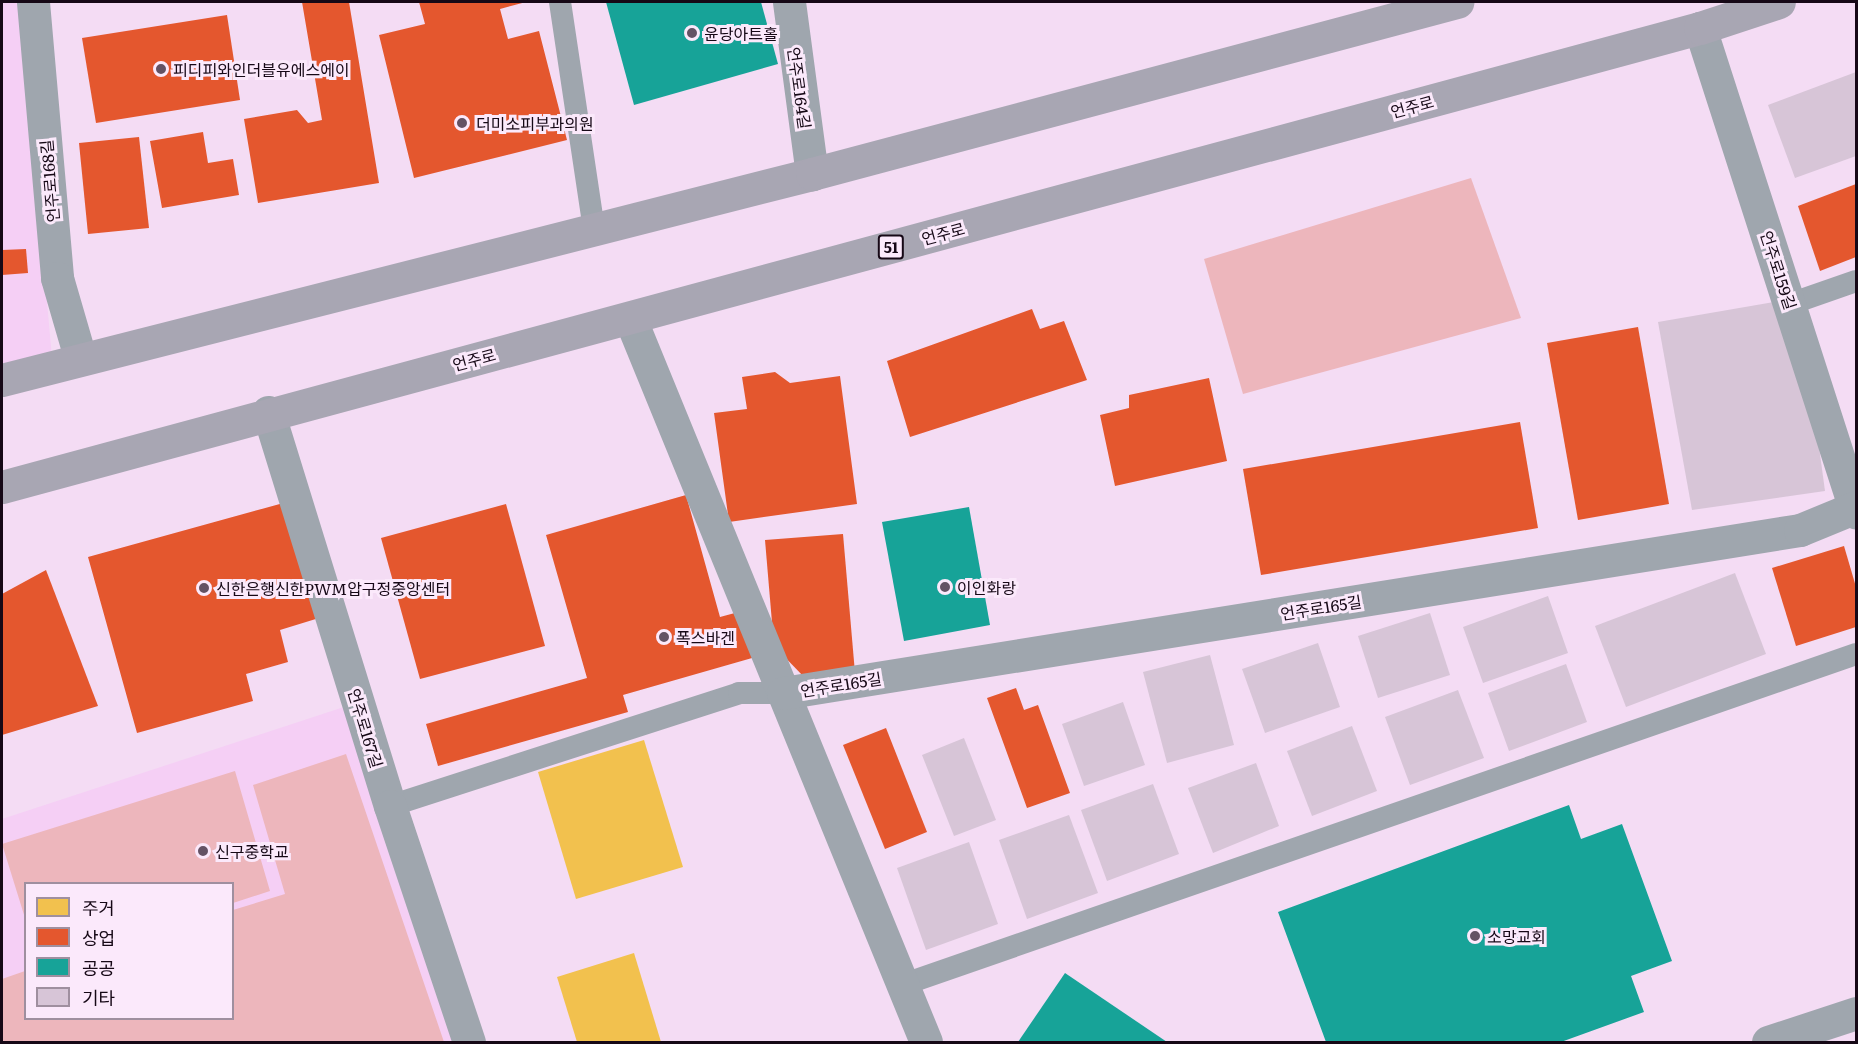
<!DOCTYPE html>
<meta charset="utf-8">
<style>
body{margin:0}
#map{position:relative;width:1858px;height:1044px;overflow:hidden;background:#f4dcf4;font-family:Literata,"Noto Sans KR",serif}
div>[style]{position:absolute}
[style*='--x']{left:calc(var(--x)*1px);top:calc(var(--y)*1px);width:calc(var(--w)*1px);rotate:calc(var(--a)*1deg)}
.built>*{inset:0;background:#f5cff5}
.green>*{inset:0;background:#edb6bc}
.homes>*{inset:0;background:#f2c14e}
.shops>*{inset:0;background:#e4572e}
.public>*{inset:0;background:#17a398}
.building>*{inset:0;background:#d7c5d7}
.service>*{height:22px;margin:-11px;padding:0 11px;transform-origin:11px;border-radius:11px;background:#9fa6ae}
.minor>*{height:33px;margin:-16.5px;padding:0 16.5px;transform-origin:16.5px;border-radius:16.5px;background:#9fa6ae}
.primary>*{height:33px;margin:-16.5px;padding:0 16.5px;transform-origin:16.5px;border-radius:16.5px;background:#a8a6b3}
.dots>*{width:16px;height:16px;translate:-50% -50%;box-sizing:border-box;border:3px solid #fbe9fb;border-radius:50%}
span{translate:-50% -50%;white-space:nowrap;text-align:center;line-height:1.15;-webkit-text-stroke:6px #fbe9fb;paint-order:stroke}
.shield-label span{padding:2px 4px;background:#fbe9fb;border:2px solid;border-radius:4px;-webkit-text-stroke-width:0}
.shield-label{font-size:15px;color:#160816;font-weight:700}
.poi-label{font-size:16px;color:#160816}
.left{translate:0 -50%;text-align:left}
.street-label{font-size:16px;color:#160816}
.frame{position:absolute;inset:0;border:3px solid #160816;pointer-events:none}
.legend{position:absolute;left:24px;top:882px;width:210px;height:138px;box-sizing:border-box;background:#fbe9fb;border:2px solid #9f8f9f;margin:0;padding:8px 10px;list-style:none;font-size:18px;color:#160816}
.legend li{display:flex;align-items:center;gap:12px;height:30px}
.legend b{width:30px;border:2px solid #9f8f9f}
</style>
<div id="map">
<div class="built">
<i style="clip-path:polygon(2px 2px,20px 2px,54px 380px,2px 391px)"></i>
<i style="clip-path:polygon(evenodd,356px 703px,466px 1042px,2px 1042px,2px 819px,356px 703px,26px 884px,232px 884px,232px 1018px,26px 1018px,26px 884px)"></i>
</div>
<div class="green">
<i style="clip-path:polygon(1471px 178px,1521px 318px,1243px 394px,1204px 259px)"></i>
<i style="clip-path:polygon(346px 754px,444px 1042px,2px 1042px,2px 979px,25px 971px,26px 1018px,232px 1018px,233px 910px,285px 894px,253px 785px)"></i>
<i style="clip-path:polygon(235px 771px,270px 891px,233px 903px,232px 884px,26px 884px,25px 918px,2px 844px)"></i>
</div>
<div class="homes">
<i style="clip-path:polygon(644px 740px,683px 867px,576px 899px,538px 772px)"></i>
<i style="clip-path:polygon(634px 953px,661px 1042px,577px 1042px,557px 977px)"></i>
</div>
<div class="shops">
<i style="clip-path:polygon(302px 2px,349px 2px,379px 183px,258px 203px,244px 119px,297px 110px,308px 123px,322px 120px)"></i>
<i style="clip-path:polygon(419px 2px,526px 2px,500px 9px,508px 39px,539px 31px,567px 140px,414px 178px,379px 35px,425px 24px)"></i>
<i style="clip-path:polygon(227px 15px,240px 100px,96px 123px,82px 38px)"></i>
<i style="clip-path:polygon(203px 132px,208px 163px,233px 159px,239px 195px,162px 208px,150px 141px)"></i>
<i style="clip-path:polygon(139px 137px,149px 228px,88px 234px,79px 143px)"></i>
<i style="clip-path:polygon(1856px 184px,1856px 257px,1820px 271px,1798px 206px)"></i>
<i style="clip-path:polygon(26px 249px,28px 273px,2px 275px,2px 250px)"></i>
<i style="clip-path:polygon(1032px 309px,1040px 329px,1064px 321px,1087px 380px,910px 437px,887px 361px)"></i>
<i style="clip-path:polygon(1638px 327px,1669px 504px,1578px 520px,1547px 343px)"></i>
<i style="clip-path:polygon(775px 372px,790px 383px,840px 376px,857px 504px,729px 522px,714px 413px,747px 409px,742px 377px)"></i>
<i style="clip-path:polygon(1209px 378px,1227px 461px,1115px 486px,1100px 415px,1129px 408px,1129px 395px)"></i>
<i style="clip-path:polygon(1520px 422px,1538px 528px,1261px 575px,1243px 469px)"></i>
<i style="clip-path:polygon(686px 495px,720px 617px,746px 610px,759px 656px,623px 695px,628px 712px,438px 766px,426px 724px,587px 678px,546px 535px)"></i>
<i style="clip-path:polygon(287px 502px,319px 618px,280px 630px,288px 662px,246px 674px,253px 701px,137px 733px,88px 557px)"></i>
<i style="clip-path:polygon(506px 504px,545px 646px,420px 679px,381px 538px)"></i>
<i style="clip-path:polygon(843px 534px,855px 673px,805px 678px,774px 646px,765px 540px)"></i>
<i style="clip-path:polygon(1844px 546px,1856px 587px,1856px 627px,1796px 646px,1772px 568px)"></i>
<i style="clip-path:polygon(46px 570px,98px 706px,2px 735px,2px 594px)"></i>
<i style="clip-path:polygon(1016px 688px,1024px 710px,1038px 705px,1070px 793px,1027px 808px,987px 698px)"></i>
<i style="clip-path:polygon(886px 728px,927px 832px,885px 849px,843px 745px)"></i>
</div>
<div class="public">
<i style="clip-path:polygon(606px 2px,761px 2px,778px 64px,634px 105px)"></i>
<i style="clip-path:polygon(969px 507px,990px 625px,904px 641px,882px 522px)"></i>
<i style="clip-path:polygon(1569px 805px,1581px 839px,1622px 824px,1672px 961px,1631px 976px,1644px 1012px,1561px 1042px,1326px 1042px,1278px 912px)"></i>
<i style="clip-path:polygon(1065px 973px,1167px 1042px,1018px 1042px)"></i>
</div>
<div class="building">
<i style="clip-path:polygon(1856px 72px,1856px 156px,1795px 178px,1768px 105px)"></i>
<i style="clip-path:polygon(1774px 302px,1817px 432px,1825px 491px,1692px 510px,1658px 322px)"></i>
<i style="clip-path:polygon(1735px 573px,1766px 654px,1626px 707px,1595px 626px)"></i>
<i style="clip-path:polygon(1548px 596px,1568px 653px,1483px 683px,1463px 627px)"></i>
<i style="clip-path:polygon(1430px 613px,1450px 675px,1378px 698px,1358px 636px)"></i>
<i style="clip-path:polygon(1318px 643px,1340px 707px,1265px 733px,1242px 669px)"></i>
<i style="clip-path:polygon(1210px 655px,1234px 745px,1167px 763px,1143px 672px)"></i>
<i style="clip-path:polygon(1566px 664px,1587px 722px,1509px 751px,1488px 693px)"></i>
<i style="clip-path:polygon(1458px 690px,1484px 758px,1410px 785px,1385px 717px)"></i>
<i style="clip-path:polygon(1123px 702px,1145px 765px,1084px 786px,1062px 724px)"></i>
<i style="clip-path:polygon(1352px 726px,1377px 791px,1312px 816px,1287px 751px)"></i>
<i style="clip-path:polygon(964px 738px,996px 820px,954px 836px,922px 755px)"></i>
<i style="clip-path:polygon(1256px 763px,1279px 826px,1213px 853px,1188px 788px)"></i>
<i style="clip-path:polygon(1153px 784px,1179px 854px,1107px 881px,1081px 810px)"></i>
<i style="clip-path:polygon(1069px 815px,1098px 893px,1027px 919px,999px 840px)"></i>
<i style="clip-path:polygon(969px 842px,998px 924px,926px 950px,897px 868px)"></i>
</div>
<div class="service">
<i style="--x:560;--y:2;--w:230;--a:81.5"></i>
<i style="--x:1790;--y:304;--w:70;--a:-19.2"></i>
<i style="--x:390;--y:806;--w:367;--a:-17.9"></i>
<i style="--x:739;--y:693;--w:44;--a:0"></i>
<i style="--x:902;--y:985;--w:1010;--a:-19.13"></i>
</div>
<div class="minor">
<i style="--x:33;--y:2;--w:277;--a:85"></i>
<i style="--x:57;--y:278;--w:82;--a:73.8"></i>
<i style="--x:789;--y:2;--w:174;--a:82.4"></i>
<i style="--x:1700;--y:28;--w:509;--a:72.14"></i>
<i style="--x:630;--y:318;--w:782;--a:67.76"></i>
<i style="--x:268;--y:412;--w:412;--a:72.8"></i>
<i style="--x:390;--y:806;--w:249;--a:71.5"></i>
<i style="--x:783;--y:693;--w:1030;--a:-9.11"></i>
<i style="--x:1800;--y:530;--w:61;--a:-22.3"></i>
<i style="--x:1768;--y:1042;--w:93;--a:-18.2"></i>
</div>
<div class="primary">
<i style="--x:2;--y:380;--w:836;--a:-14.27"></i>
<i style="--x:812;--y:174;--w:668;--a:-14.93"></i>
<i style="--x:2;--y:487;--w:1759;--a:-15.13"></i>
<i style="--x:1700;--y:28;--w:83;--a:-18.2"></i>
</div>
<div class="dots">
<i style="left:692px;top:33px;background:#645264"></i>
<i style="left:161px;top:69px;background:#645264"></i>
<i style="left:462px;top:123px;background:#645264"></i>
<i style="left:945px;top:587px;background:#645264"></i>
<i style="left:204px;top:588px;background:#645264"></i>
<i style="left:664px;top:637px;background:#645264"></i>
<i style="left:203px;top:851px;background:#645264"></i>
<i style="left:1475px;top:936px;background:#645264"></i>
</div>
<div class="shield-label">
<span style="left:891px;top:247px">51</span>
</div>
<div class="poi-label">
<span class="left" style="left:704px;top:33px">윤당아트홀</span>
<span class="left" style="left:173px;top:69px">피디피와인더블유에스에이</span>
<span class="left" style="left:476px;top:123px">더미소피부과의원</span>
<span class="left" style="left:957px;top:587px">이인화랑</span>
<span class="left" style="left:216px;top:588px">신한은행신한PWM압구정중앙센터</span>
<span class="left" style="left:676px;top:637px">폭스바겐</span>
<span class="left" style="left:215px;top:851px">신구중학교</span>
<span class="left" style="left:1487px;top:936px">소망교회</span>
</div>
<div class="street-label">
<span style="left:800px;top:88px;rotate:82deg">언주로164길</span>
<span style="left:1412px;top:106px;rotate:-15deg">언주로</span>
<span style="left:49px;top:181px;rotate:-95deg">언주로168길</span>
<span style="left:943px;top:233px;rotate:-15deg">언주로</span>
<span style="left:1779px;top:270px;rotate:72deg">언주로159길</span>
<span style="left:474px;top:359px;rotate:-15deg">언주로</span>
<span style="left:1321px;top:607px;rotate:-9deg">언주로165길</span>
<span style="left:841px;top:684px;rotate:-9deg">언주로165길</span>
<span style="left:366px;top:728px;rotate:73deg">언주로167길</span>
</div>
<div class="frame"></div>
<ul class="legend">
<li><b style="height:16px;background:#f2c14e"></b>주거</li>
<li><b style="height:16px;background:#e4572e"></b>상업</li>
<li><b style="height:16px;background:#17a398"></b>공공</li>
<li><b style="height:16px;background:#d7c5d7"></b>기타</li>
</ul>
</div>
